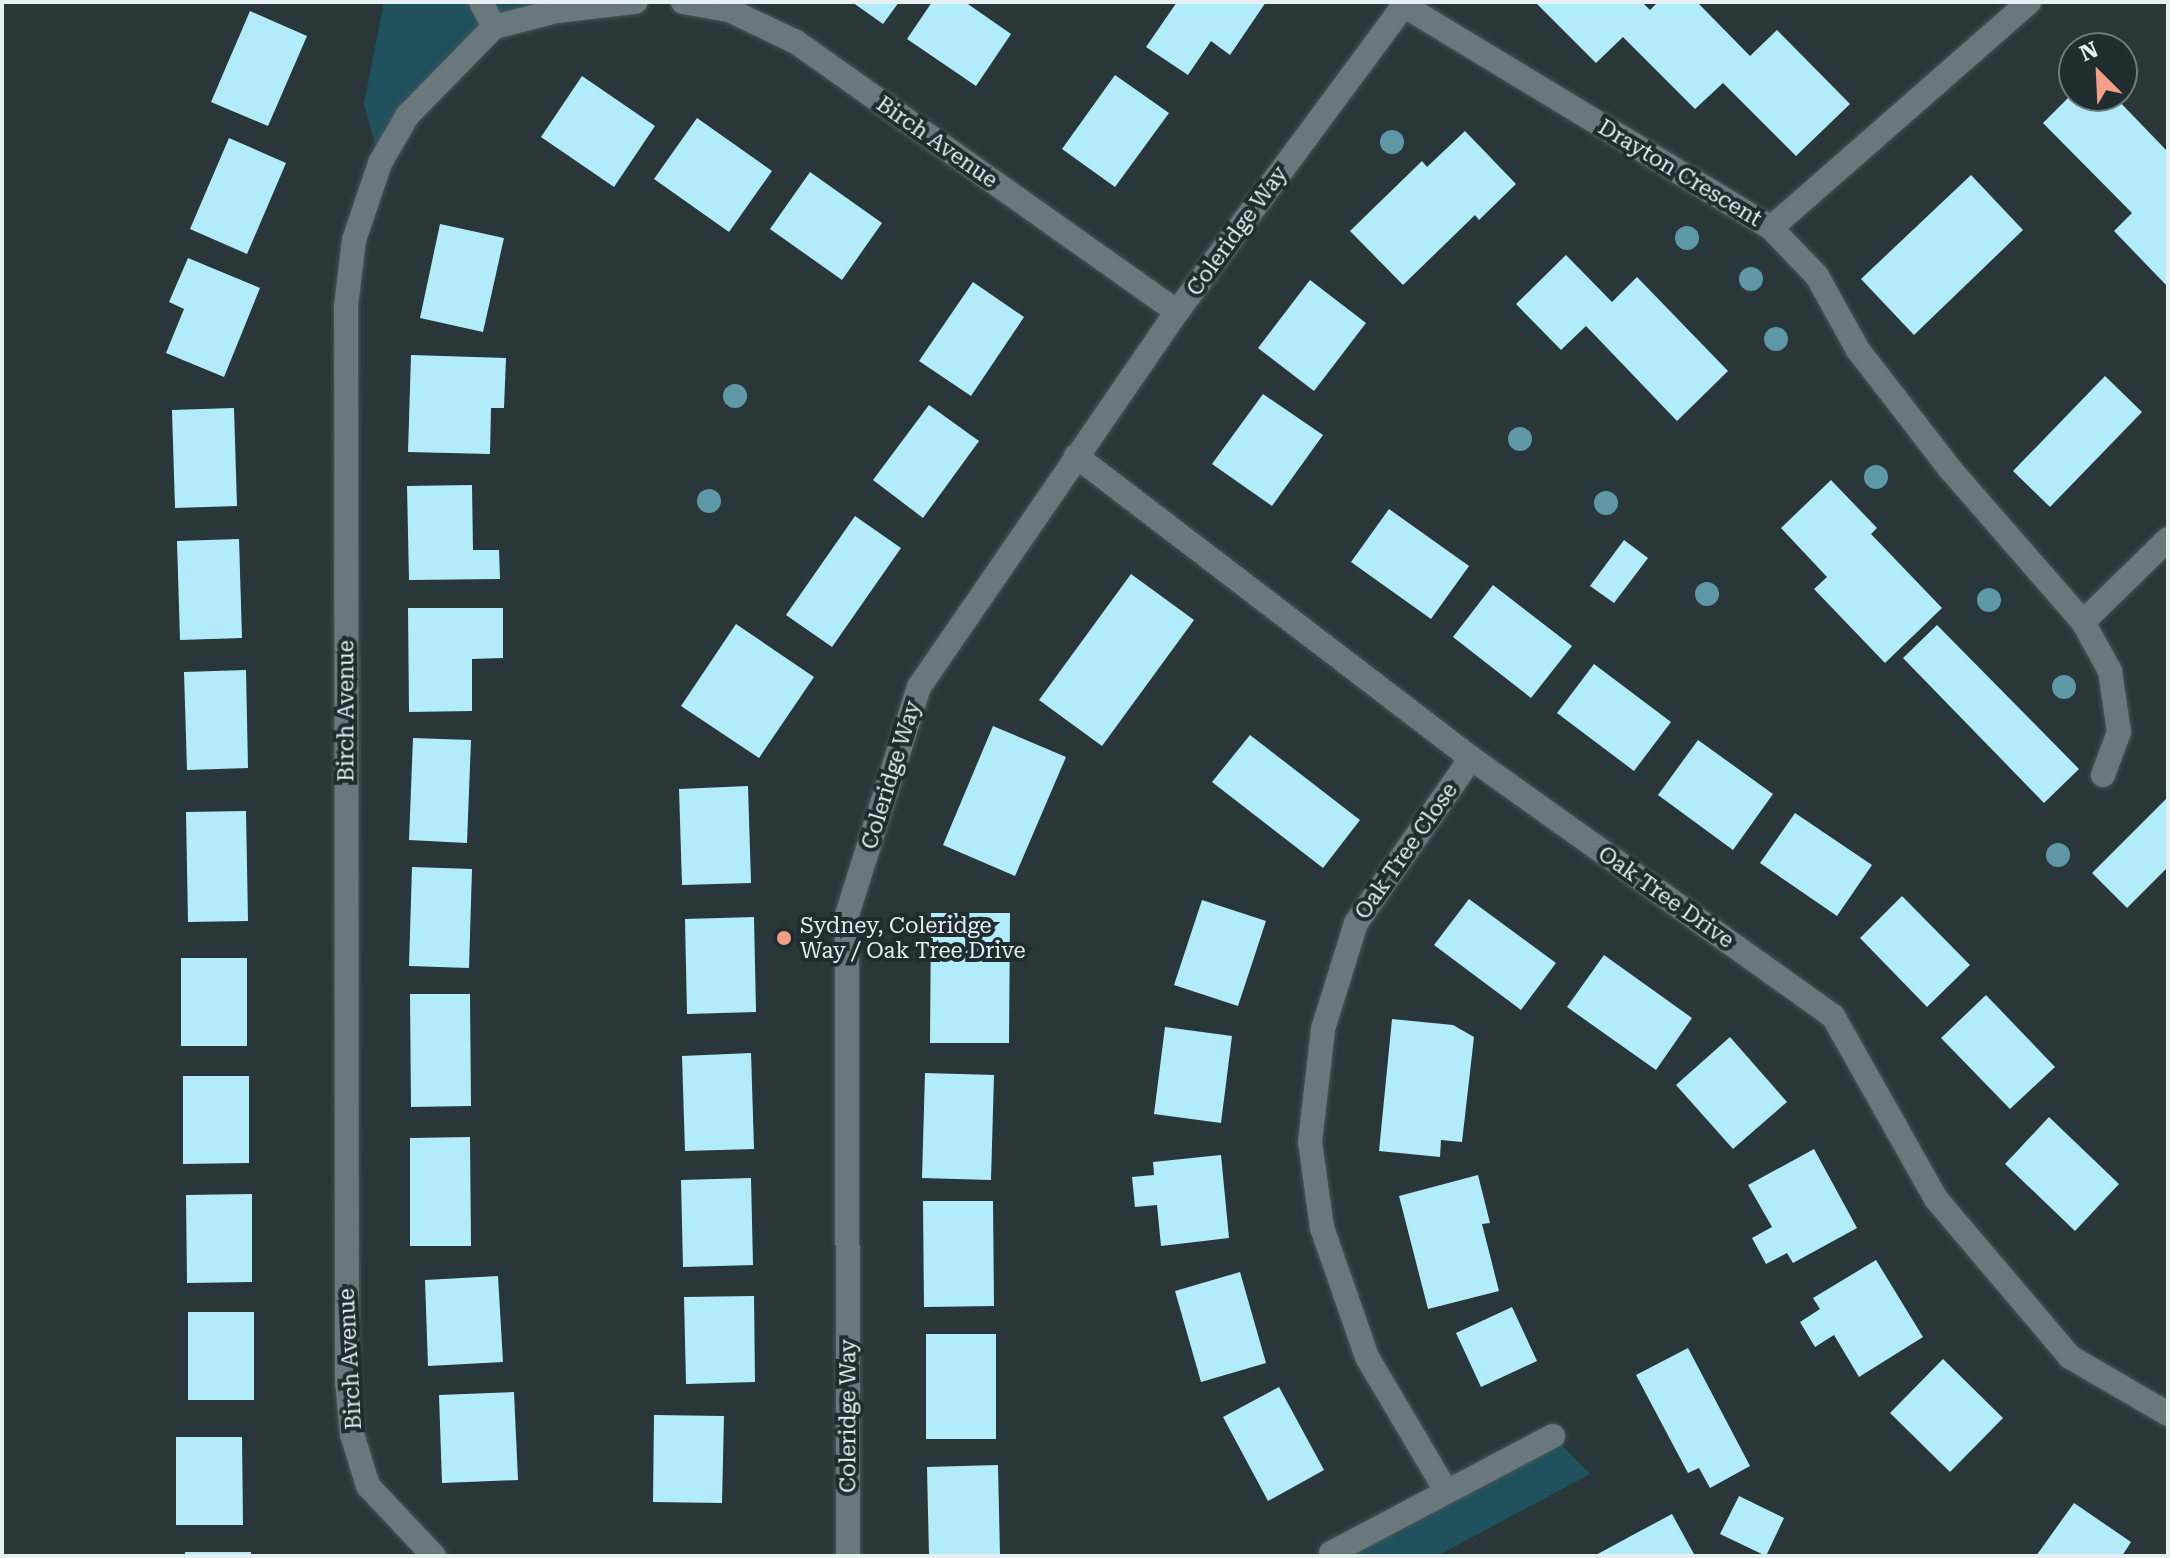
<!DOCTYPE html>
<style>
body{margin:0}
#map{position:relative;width:2170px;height:1558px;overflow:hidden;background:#29373a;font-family:"Roboto Serif",serif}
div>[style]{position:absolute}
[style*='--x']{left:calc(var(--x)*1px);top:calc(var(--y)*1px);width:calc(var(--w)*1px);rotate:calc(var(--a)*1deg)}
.green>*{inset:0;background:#1f525e}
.building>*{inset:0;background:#b2ecfb}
.roads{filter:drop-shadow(0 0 2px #485457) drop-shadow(0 0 2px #485457)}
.minor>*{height:24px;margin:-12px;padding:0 12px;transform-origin:12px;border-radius:12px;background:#68787c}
.trees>*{width:24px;height:24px;margin:-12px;border-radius:50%;background:#5e97a5}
.dots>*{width:22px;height:22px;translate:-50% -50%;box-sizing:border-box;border:4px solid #1f2d30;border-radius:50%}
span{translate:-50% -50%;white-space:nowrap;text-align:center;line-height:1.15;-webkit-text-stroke:8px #1f2d30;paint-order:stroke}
.street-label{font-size:22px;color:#e6eff1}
.poi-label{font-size:22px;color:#e6eff1}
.left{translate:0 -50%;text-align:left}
.frame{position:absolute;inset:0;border:4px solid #e6eff1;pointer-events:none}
.north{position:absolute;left:2058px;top:32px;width:80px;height:80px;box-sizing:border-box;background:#1f2d30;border:2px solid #6f7b7d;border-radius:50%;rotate:336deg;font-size:22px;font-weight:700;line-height:32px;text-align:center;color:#e6eff1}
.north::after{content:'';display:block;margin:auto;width:28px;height:36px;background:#f49e88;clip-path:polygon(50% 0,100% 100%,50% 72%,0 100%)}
</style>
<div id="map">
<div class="green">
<i style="clip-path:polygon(384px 2px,635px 2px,494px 27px,380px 163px,364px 103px)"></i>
<i style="clip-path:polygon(1553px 1436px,1590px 1474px,1437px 1556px,1331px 1556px)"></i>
</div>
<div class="building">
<i style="clip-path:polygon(852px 2px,899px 2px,883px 24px)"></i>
<i style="clip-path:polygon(932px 2px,965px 2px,1011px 34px,976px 86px,907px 39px)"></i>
<i style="clip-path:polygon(1177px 2px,1266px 2px,1230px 55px,1211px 41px,1188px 75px,1146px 47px)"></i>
<i style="clip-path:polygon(1535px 2px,1642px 2px,1650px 10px,1658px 2px,1697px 2px,1750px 56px,1777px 30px,1850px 104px,1796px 156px,1723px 83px,1695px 109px,1623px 37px,1596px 63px)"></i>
<i style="clip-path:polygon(250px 11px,307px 36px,268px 126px,211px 102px)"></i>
<i style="clip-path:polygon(1115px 75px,1169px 113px,1115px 187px,1062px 149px)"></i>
<i style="clip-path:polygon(582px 76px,655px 126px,614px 187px,541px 137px)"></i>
<i style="clip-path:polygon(2074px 92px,2114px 96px,2168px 152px,2168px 287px,2114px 231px,2132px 213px,2043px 123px)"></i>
<i style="clip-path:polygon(697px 118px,772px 171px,729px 232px,654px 179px)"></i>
<i style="clip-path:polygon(1465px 131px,1516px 184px,1479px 220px,1475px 215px,1403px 285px,1350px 231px,1422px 161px,1427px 167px)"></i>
<i style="clip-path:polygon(229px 138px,286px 163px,247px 254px,190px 229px)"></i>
<i style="clip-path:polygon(810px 172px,882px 223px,842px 280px,770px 229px)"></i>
<i style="clip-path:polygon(1971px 175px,2023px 230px,1914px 335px,1861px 279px)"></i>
<i style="clip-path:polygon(440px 224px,504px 238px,483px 332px,420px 318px)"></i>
<i style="clip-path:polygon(1566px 255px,1612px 302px,1637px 277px,1728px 371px,1677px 421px,1586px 326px,1561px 350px,1516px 304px)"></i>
<i style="clip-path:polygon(188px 258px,260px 288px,224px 377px,166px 353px,184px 309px,169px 302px)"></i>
<i style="clip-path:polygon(1310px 280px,1366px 323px,1314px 391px,1258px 348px)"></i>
<i style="clip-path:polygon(973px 282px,1024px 317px,971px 396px,919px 361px)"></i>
<i style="clip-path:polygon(411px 355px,506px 358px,504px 408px,491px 408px,490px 454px,408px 452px)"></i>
<i style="clip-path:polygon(2105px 376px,2142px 412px,2050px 507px,2013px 471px)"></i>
<i style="clip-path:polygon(1263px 394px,1323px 435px,1272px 506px,1212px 464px)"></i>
<i style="clip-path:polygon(929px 405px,979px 441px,923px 518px,873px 480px)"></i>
<i style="clip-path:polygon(234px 408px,237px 506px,175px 508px,172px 410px)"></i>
<i style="clip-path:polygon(1831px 480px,1877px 528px,1871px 534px,1942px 608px,1885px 663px,1814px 589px,1827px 577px,1781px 528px)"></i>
<i style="clip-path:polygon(472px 485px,473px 550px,499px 550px,500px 579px,409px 580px,407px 486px)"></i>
<i style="clip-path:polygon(1389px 509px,1469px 566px,1431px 619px,1351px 562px)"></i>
<i style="clip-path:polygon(855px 516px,901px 548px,832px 647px,786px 615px)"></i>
<i style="clip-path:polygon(239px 539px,242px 638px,180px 640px,177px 541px)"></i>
<i style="clip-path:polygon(1624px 540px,1648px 558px,1614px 603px,1590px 586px)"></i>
<i style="clip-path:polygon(1131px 574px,1194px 620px,1102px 746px,1039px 700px)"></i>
<i style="clip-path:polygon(1493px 585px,1572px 646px,1531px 698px,1453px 637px)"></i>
<i style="clip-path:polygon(408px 608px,503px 608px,503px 658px,472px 659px,472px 711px,409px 712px)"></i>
<i style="clip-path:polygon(736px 624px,814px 677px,759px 758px,681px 706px)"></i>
<i style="clip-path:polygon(1937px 625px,2079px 769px,2044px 803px,1903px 658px)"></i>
<i style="clip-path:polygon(1594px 664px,1671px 722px,1634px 771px,1557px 713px)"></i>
<i style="clip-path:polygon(246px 670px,248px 768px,187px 770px,184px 672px)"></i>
<i style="clip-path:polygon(993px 726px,1066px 757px,1015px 876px,943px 845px)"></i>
<i style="clip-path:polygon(1250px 735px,1360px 820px,1323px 868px,1212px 782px)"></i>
<i style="clip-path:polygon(413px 738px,471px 740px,467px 843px,409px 840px)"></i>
<i style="clip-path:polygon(1698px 740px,1773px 794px,1733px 850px,1658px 795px)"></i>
<i style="clip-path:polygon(748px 786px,751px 883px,682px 885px,679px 789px)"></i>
<i style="clip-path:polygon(2168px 797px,2168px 867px,2127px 908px,2092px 873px)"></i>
<i style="clip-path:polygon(246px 811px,248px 921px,188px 922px,186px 812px)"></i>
<i style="clip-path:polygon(1795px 813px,1872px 865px,1837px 916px,1760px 863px)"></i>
<i style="clip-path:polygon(412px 867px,472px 869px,469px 968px,409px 966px)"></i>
<i style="clip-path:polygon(1902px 896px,1970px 965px,1927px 1007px,1860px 938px)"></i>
<i style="clip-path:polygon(1469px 899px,1556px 963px,1521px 1010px,1434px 945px)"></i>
<i style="clip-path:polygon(1202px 900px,1266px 921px,1238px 1006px,1174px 985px)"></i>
<i style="clip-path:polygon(931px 913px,1010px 913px,1009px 1043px,930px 1043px)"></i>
<i style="clip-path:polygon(754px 917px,756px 1012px,687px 1014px,685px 919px)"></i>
<i style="clip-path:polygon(1604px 955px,1692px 1018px,1656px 1070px,1567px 1007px)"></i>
<i style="clip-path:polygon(181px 958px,247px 958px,247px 1046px,181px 1046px)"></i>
<i style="clip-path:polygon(410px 994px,470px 994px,471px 1106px,411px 1107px)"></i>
<i style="clip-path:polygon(1986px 995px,2055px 1067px,2010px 1109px,1941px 1038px)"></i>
<i style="clip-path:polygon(1392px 1019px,1453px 1025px,1474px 1037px,1462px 1142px,1441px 1140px,1440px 1157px,1379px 1151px)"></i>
<i style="clip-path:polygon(1165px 1027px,1232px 1036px,1221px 1123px,1154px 1114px)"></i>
<i style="clip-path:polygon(1730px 1037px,1787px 1102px,1733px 1149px,1676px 1085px)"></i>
<i style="clip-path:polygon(751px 1053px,754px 1149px,685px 1151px,682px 1056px)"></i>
<i style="clip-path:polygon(925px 1073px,994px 1075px,991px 1180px,922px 1178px)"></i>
<i style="clip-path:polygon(183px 1076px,249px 1076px,249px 1163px,183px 1164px)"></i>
<i style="clip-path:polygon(2049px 1117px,2119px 1184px,2075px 1231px,2005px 1164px)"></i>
<i style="clip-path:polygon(470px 1137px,471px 1246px,410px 1246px,410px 1138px)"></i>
<i style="clip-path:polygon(1814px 1149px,1857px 1228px,1793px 1263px,1787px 1253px,1766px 1264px,1752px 1238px,1772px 1227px,1748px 1185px)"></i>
<i style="clip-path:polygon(1221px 1155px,1229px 1238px,1161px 1246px,1157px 1205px,1135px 1207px,1132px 1177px,1154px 1175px,1153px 1162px)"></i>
<i style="clip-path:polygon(1478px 1175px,1490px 1223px,1482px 1224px,1499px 1291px,1428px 1309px,1399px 1196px)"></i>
<i style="clip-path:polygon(751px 1178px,753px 1265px,683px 1267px,681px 1180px)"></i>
<i style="clip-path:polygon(252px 1194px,252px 1282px,187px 1283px,186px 1195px)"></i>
<i style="clip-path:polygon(923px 1201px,993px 1201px,994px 1306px,924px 1307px)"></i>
<i style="clip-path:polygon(1876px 1260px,1923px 1337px,1859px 1377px,1834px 1335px,1815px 1347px,1800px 1322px,1820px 1309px,1813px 1298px)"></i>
<i style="clip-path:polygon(1240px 1272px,1266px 1363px,1201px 1382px,1175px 1291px)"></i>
<i style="clip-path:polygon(498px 1276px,503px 1362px,428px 1366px,425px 1280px)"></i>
<i style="clip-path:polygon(754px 1296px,755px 1382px,686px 1384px,684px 1297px)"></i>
<i style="clip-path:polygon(1512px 1307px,1537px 1361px,1481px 1387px,1456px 1333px)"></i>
<i style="clip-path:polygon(188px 1312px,254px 1312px,254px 1400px,188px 1400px)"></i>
<i style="clip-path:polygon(926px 1334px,996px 1334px,996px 1439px,926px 1439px)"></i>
<i style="clip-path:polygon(1688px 1348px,1750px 1466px,1710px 1488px,1699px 1468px,1688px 1473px,1636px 1375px)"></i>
<i style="clip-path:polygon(1943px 1359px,2003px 1418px,1950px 1472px,1890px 1413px)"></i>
<i style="clip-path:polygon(1279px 1387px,1324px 1470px,1268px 1501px,1223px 1417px)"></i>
<i style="clip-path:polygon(514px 1392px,518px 1480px,442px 1483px,439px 1395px)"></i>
<i style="clip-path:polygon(654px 1415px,724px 1416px,722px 1503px,653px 1502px)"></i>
<i style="clip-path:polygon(176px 1437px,242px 1437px,243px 1525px,176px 1525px)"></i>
<i style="clip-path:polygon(998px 1465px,1000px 1556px,929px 1556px,927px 1467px)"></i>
<i style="clip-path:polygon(1739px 1496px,1784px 1518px,1766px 1556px,1720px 1534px)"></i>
<i style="clip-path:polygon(2074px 1503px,2131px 1542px,2122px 1556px,2036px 1556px)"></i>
<i style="clip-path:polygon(1672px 1514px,1695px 1556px,1594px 1556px,1629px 1537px)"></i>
<i style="clip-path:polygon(185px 1552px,251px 1552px,251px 1556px,185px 1556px)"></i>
</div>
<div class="roads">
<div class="minor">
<i style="--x:481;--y:2;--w:28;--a:63"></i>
<i style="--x:683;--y:2;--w:47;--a:9.9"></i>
<i style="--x:729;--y:10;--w:74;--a:25.5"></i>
<i style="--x:796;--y:42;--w:467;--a:35.3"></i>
<i style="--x:1403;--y:5;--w:430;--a:31.2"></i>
<i style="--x:1771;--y:228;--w:66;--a:46.2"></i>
<i style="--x:1817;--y:276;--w:85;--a:61"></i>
<i style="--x:1858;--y:350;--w:150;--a:52.3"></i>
<i style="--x:1950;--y:469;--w:203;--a:49"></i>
<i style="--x:2083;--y:622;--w:56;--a:61.1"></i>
<i style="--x:2110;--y:671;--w:62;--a:81.6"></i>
<i style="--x:2119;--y:732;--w:46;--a:110.4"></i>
<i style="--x:1771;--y:228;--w:343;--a:-41.2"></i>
<i style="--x:1076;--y:456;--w:497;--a:37.4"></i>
<i style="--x:1471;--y:758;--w:445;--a:35.5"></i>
<i style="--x:1833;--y:1016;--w:210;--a:60.6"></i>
<i style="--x:1936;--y:1199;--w:207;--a:49.7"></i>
<i style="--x:2070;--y:1357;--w:113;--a:30.2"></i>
<i style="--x:2083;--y:622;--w:119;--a:-44.3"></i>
<i style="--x:1445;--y:1489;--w:153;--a:-120.6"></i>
<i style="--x:1367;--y:1357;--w:137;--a:-109.2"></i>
<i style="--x:1322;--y:1228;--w:87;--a:-97.9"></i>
<i style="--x:1310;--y:1142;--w:114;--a:-83.4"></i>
<i style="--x:1323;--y:1029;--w:111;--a:-72.7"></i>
<i style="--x:1356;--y:923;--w:201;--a:-55.1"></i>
<i style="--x:1331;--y:1553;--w:251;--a:-27.8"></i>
<i style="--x:434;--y:1556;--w:96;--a:-133.3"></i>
<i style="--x:368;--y:1486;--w:54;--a:-107.1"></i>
<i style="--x:352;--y:1434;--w:52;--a:-95.5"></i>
<i style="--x:347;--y:1382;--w:1076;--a:-90.05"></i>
<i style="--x:346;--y:306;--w:66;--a:-83.1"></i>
<i style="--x:354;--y:240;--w:81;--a:-71.3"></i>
<i style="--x:380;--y:163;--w:54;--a:-60.1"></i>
<i style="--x:407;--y:116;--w:124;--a:-45.7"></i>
<i style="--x:494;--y:27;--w:65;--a:-14.3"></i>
<i style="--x:557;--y:11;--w:79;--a:-6.6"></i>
<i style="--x:848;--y:1556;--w:641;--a:-90.09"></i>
<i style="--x:847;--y:915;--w:239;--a:-72.5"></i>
<i style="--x:919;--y:687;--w:455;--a:-55.5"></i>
<i style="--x:1177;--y:312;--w:385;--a:-53.5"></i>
</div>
</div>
<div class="trees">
<i style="left:1392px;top:142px"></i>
<i style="left:1687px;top:238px"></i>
<i style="left:1751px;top:279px"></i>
<i style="left:1776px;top:339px"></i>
<i style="left:735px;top:396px"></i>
<i style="left:1520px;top:439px"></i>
<i style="left:1876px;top:477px"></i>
<i style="left:709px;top:501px"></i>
<i style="left:1606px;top:503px"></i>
<i style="left:1707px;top:594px"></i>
<i style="left:1989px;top:600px"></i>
<i style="left:2064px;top:687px"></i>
<i style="left:2058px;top:855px"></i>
</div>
<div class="dots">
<i style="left:784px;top:938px;background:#f49e88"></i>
</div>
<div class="street-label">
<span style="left:937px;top:142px;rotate:35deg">Birch Avenue</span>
<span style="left:1680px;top:173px;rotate:31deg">Drayton Crescent</span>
<span style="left:1237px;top:231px;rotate:-54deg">Coleridge Way</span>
<span style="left:346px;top:711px;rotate:-90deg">Birch Avenue</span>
<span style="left:891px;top:775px;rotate:-73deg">Coleridge Way</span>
<span style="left:1406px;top:851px;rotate:-55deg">Oak Tree Close</span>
<span style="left:1666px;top:897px;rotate:35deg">Oak Tree Drive</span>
<span style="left:350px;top:1359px;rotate:-93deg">Birch Avenue</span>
<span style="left:848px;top:1416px;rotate:-90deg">Coleridge Way</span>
</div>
<div class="poi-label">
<span class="left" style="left:800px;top:938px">Sydney, Coleridge<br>Way / Oak Tree Drive</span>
</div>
<div class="frame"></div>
<div class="north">N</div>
</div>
